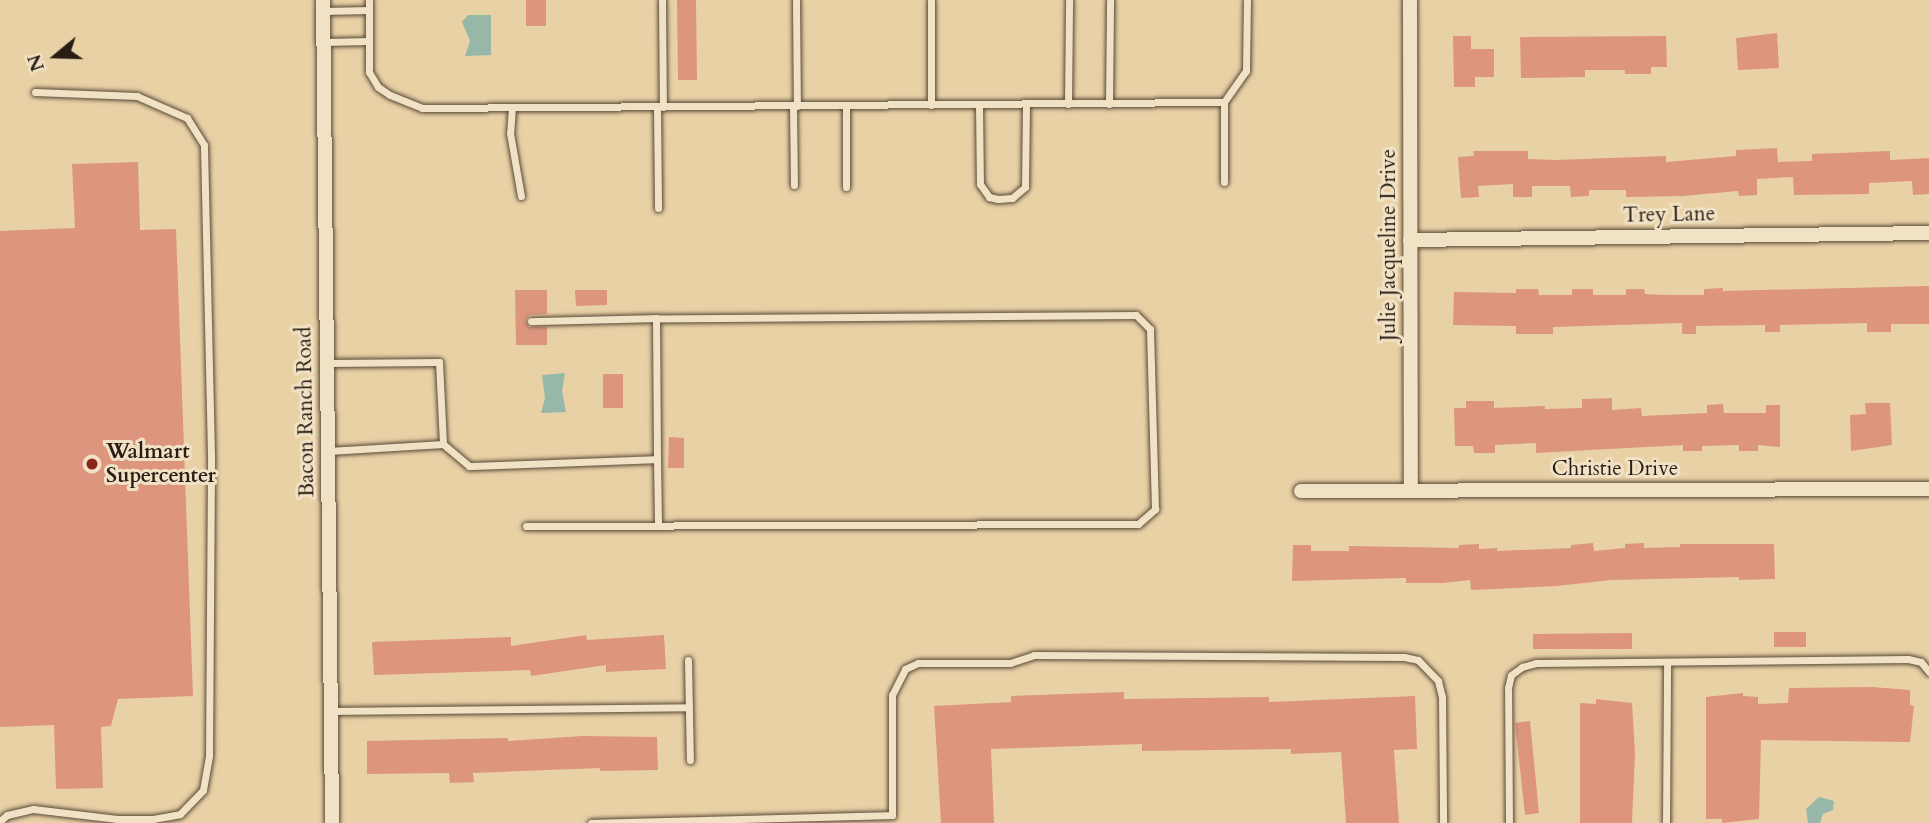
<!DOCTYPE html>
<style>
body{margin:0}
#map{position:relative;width:1929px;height:823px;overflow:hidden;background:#e9d1a6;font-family:Cardo,serif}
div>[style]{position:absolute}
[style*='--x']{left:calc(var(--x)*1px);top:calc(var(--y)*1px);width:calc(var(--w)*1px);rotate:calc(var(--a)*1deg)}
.water>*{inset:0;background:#97b7a8}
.building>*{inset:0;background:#dd957d}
.roads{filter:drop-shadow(0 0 2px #584938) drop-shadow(0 0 2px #584938)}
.service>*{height:7px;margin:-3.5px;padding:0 3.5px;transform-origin:3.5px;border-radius:3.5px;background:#f1e1c5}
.minor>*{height:14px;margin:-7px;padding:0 7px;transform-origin:7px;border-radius:7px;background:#f1e1c5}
.dots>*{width:19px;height:19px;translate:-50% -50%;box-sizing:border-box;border:4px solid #f1e1c5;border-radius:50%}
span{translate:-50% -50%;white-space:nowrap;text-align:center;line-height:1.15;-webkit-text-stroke:6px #f1e1c5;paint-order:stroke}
.street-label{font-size:21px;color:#281c14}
.poi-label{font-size:21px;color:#281c14;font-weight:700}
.left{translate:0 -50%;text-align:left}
.north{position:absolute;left:21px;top:21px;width:70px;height:70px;-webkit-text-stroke:5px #f1e1c5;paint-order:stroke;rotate:251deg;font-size:19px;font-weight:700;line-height:28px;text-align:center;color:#281c14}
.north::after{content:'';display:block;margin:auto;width:24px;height:32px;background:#281c14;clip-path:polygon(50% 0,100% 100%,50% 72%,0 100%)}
</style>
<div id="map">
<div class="water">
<i style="clip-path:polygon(468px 15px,491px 15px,491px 55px,465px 56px,470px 41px,462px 22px)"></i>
<i style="clip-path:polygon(565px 373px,562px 391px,566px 412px,541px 413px,545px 398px,542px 375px)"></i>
<i style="clip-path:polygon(1819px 797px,1834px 801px,1833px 810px,1823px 814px,1820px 823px,1808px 823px,1806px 809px)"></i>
</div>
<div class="building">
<i style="clip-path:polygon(526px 0,546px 0,546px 26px,526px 26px)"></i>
<i style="clip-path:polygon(677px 0,696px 0,697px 80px,678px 80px)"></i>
<i style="clip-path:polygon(1777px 33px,1779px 68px,1738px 70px,1736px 38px)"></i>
<i style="clip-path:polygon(1453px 36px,1471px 36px,1471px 49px,1494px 49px,1494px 77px,1475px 77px,1475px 87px,1454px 87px)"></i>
<i style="clip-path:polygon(1666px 36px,1667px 67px,1651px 67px,1651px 74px,1625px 74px,1625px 70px,1585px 70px,1585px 77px,1521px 78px,1520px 37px)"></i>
<i style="clip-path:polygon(1777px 148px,1778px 162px,1812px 161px,1812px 154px,1890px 151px,1890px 160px,1929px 158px,1929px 194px,1913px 195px,1912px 181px,1869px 183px,1869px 194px,1794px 195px,1793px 177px,1757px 179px,1757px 195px,1739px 196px,1738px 191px,1683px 196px,1626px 197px,1626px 190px,1589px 190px,1589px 196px,1571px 197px,1570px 186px,1532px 186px,1532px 197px,1513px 197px,1513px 184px,1478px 186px,1479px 197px,1461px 198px,1458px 157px,1474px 156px,1473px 151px,1528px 151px,1528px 159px,1554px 160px,1666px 156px,1666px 162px,1736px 156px,1736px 150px)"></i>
<i style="clip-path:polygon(138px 162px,140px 230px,176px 229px,193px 696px,118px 699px,111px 726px,101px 727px,103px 788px,56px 789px,54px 725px,0 727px,0 231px,75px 228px,72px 164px)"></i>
<i style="clip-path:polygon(1929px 286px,1929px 324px,1891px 324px,1891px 332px,1867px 332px,1867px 323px,1780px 325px,1780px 332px,1765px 332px,1765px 325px,1696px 326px,1696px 334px,1682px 334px,1682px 323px,1553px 327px,1553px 334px,1516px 334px,1516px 326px,1453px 325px,1454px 292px,1516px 293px,1516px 289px,1538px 289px,1539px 295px,1572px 295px,1572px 289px,1593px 289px,1593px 295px,1626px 295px,1626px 289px,1644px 289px,1645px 294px,1667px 295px,1704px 295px,1704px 289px,1723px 288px,1723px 291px)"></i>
<i style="clip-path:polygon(515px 290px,547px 290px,547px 314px,530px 315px,525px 320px,529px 327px,547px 327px,547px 345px,516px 345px)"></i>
<i style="clip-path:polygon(575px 290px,607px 290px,607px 305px,576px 306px)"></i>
<i style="clip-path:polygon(603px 374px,623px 374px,623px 408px,603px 408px)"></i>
<i style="clip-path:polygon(1612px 398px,1612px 410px,1641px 408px,1642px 416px,1707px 413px,1707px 405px,1723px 404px,1724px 413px,1766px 413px,1766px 405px,1780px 405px,1780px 447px,1758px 445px,1758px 451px,1739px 451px,1739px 445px,1702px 446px,1702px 451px,1683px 451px,1683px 445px,1536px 453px,1536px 443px,1495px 445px,1495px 453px,1474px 453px,1473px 446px,1455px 446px,1454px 408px,1466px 408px,1466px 401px,1494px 401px,1494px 408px,1545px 406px,1545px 409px,1582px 408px,1582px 399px)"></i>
<i style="clip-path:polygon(1865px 403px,1890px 403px,1892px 445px,1851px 451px,1850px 415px,1866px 414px)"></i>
<i style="clip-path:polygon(669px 437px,684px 438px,684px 468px,668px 468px)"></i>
<i style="clip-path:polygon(1593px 543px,1594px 551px,1625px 548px,1625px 544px,1644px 543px,1644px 548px,1680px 547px,1680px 544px,1774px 544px,1775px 579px,1739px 580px,1739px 577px,1611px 580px,1557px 586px,1471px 590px,1470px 580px,1443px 583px,1406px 583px,1406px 578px,1292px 581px,1293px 545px,1311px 545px,1311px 551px,1349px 551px,1349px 546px,1459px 548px,1459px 545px,1479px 544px,1479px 549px,1497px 548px,1497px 551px,1571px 548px,1571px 545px)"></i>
<i style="clip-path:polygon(1774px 632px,1806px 632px,1806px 647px,1774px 647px)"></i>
<i style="clip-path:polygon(1632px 633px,1632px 649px,1533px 649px,1533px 634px)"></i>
<i style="clip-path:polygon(586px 635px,587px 640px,664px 635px,666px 669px,606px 672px,606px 665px,531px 676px,530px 670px,374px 675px,372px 642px,511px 637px,511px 646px)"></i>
<i style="clip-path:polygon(1872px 687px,1910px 690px,1910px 705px,1914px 706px,1910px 742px,1761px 740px,1759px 819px,1722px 823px,1722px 819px,1706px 819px,1706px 697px,1743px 693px,1743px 696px,1758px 697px,1758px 704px,1788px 703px,1789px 688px)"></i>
<i style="clip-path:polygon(1124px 692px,1124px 699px,1269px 697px,1269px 702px,1415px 696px,1417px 749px,1394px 750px,1399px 823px,1346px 823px,1341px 752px,1291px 754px,1291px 749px,1142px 751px,1142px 744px,991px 749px,994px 823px,941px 823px,934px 706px,1011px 702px,1011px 696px)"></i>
<i style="clip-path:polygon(1596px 699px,1632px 703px,1635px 753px,1632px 823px,1580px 823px,1580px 703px,1596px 704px)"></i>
<i style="clip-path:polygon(1530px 721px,1539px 813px,1525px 815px,1515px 723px)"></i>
<i style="clip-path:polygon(582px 736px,657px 737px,658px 770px,600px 771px,600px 768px,473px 773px,474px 782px,450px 783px,449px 773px,367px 774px,367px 741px,508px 738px,508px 741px)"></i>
</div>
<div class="roads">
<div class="service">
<i style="--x:369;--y:0;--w:72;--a:90"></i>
<i style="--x:369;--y:72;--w:17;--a:59"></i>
<i style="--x:378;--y:87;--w:14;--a:34"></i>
<i style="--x:390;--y:95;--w:35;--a:22"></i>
<i style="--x:422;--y:108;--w:802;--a:-0.43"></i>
<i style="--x:1224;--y:102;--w:38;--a:-55"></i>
<i style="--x:1246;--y:71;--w:71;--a:-89.2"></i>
<i style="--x:662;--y:0;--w:107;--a:89.5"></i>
<i style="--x:796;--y:0;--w:106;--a:89.5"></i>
<i style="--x:931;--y:0;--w:105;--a:90"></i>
<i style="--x:323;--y:11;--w:46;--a:-1.2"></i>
<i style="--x:324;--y:42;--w:45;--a:-1.3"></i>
<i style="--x:1224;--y:102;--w:80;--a:90"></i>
<i style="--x:1068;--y:104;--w:104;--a:-89.4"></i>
<i style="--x:1109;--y:104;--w:104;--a:-89.4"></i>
<i style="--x:846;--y:105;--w:82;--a:90"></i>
<i style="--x:979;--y:105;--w:79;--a:89.3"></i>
<i style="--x:980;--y:184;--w:16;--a:55"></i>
<i style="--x:989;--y:197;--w:9;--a:13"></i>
<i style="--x:998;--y:199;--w:14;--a:-4"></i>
<i style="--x:1012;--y:198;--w:17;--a:-40"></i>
<i style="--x:1025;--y:187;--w:83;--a:-89.3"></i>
<i style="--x:793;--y:106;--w:79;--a:89.3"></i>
<i style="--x:512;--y:107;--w:26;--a:94"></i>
<i style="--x:510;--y:133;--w:64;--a:80.1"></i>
<i style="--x:657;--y:107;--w:101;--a:89.4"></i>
<i style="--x:327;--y:363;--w:112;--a:-0.5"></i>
<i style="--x:439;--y:362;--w:82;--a:87.2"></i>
<i style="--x:443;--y:444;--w:115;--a:176.5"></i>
<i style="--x:443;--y:444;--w:34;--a:40"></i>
<i style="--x:469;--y:466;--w:188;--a:-2.1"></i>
<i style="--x:657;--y:459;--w:141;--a:-90.4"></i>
<i style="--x:656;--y:318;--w:125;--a:178.6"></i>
<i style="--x:657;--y:459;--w:65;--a:89.1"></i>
<i style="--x:526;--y:526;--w:612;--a:-0.19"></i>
<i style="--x:1138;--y:524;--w:23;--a:-41"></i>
<i style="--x:1155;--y:509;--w:180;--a:-91.6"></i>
<i style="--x:1150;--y:329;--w:20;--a:-135"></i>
<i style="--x:1136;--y:315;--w:480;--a:179.6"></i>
<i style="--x:688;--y:660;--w:100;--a:88.9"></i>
<i style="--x:331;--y:711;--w:358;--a:-0.6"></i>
<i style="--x:0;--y:821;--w:9;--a:-41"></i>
<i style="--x:7;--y:815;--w:27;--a:-13"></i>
<i style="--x:33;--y:809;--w:85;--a:6.8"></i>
<i style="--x:117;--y:819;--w:36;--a:0"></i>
<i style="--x:153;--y:819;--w:27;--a:-10"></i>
<i style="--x:180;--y:814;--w:33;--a:-46"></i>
<i style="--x:203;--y:790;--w:35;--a:-80"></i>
<i style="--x:209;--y:756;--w:301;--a:-89.6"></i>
<i style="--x:211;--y:455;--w:310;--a:-91.3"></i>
<i style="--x:204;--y:145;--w:32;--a:-122"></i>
<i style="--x:187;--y:118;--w:55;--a:-156.3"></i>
<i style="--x:137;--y:96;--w:102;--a:-177.8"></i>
<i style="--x:591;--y:823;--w:301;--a:-1.5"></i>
<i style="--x:892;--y:815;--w:120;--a:-90"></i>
<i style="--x:892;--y:695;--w:29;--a:-63"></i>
<i style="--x:905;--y:669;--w:14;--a:-25"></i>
<i style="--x:918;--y:663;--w:92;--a:0"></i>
<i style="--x:1010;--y:663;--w:25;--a:-18"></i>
<i style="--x:1034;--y:655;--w:370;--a:0.3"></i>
<i style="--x:1404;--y:657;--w:14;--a:12"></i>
<i style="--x:1418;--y:660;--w:29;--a:46"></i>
<i style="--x:1438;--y:681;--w:16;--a:76"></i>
<i style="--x:1442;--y:697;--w:126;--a:89.5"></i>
<i style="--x:1509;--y:823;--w:135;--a:-90.4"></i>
<i style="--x:1508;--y:688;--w:13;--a:-77"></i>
<i style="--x:1511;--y:675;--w:14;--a:-36"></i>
<i style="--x:1522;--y:667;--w:15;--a:-16"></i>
<i style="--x:1536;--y:663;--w:372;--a:-0.6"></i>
<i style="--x:1908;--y:659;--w:13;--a:13"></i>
<i style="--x:1921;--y:662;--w:13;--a:51"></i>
<i style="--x:1666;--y:823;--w:161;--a:-89.6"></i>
</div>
<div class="minor">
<i style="--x:323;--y:0;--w:823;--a:89.37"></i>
<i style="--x:1410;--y:0;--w:490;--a:89.9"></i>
<i style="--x:1410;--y:240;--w:519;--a:-0.77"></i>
<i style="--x:1301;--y:491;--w:628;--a:-0.18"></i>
</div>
</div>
<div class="dots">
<i style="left:92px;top:464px;background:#8f2418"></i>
</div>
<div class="street-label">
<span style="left:1669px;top:215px;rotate:-1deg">Trey Lane</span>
<span style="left:1389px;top:245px;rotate:-90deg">Julie Jacqueline Drive</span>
<span style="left:306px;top:412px;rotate:-91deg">Bacon Ranch Road</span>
<span style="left:1615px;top:469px">Christie Drive</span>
</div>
<div class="poi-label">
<span class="left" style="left:106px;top:464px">Walmart<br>Supercenter</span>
</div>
<div class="north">N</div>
</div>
